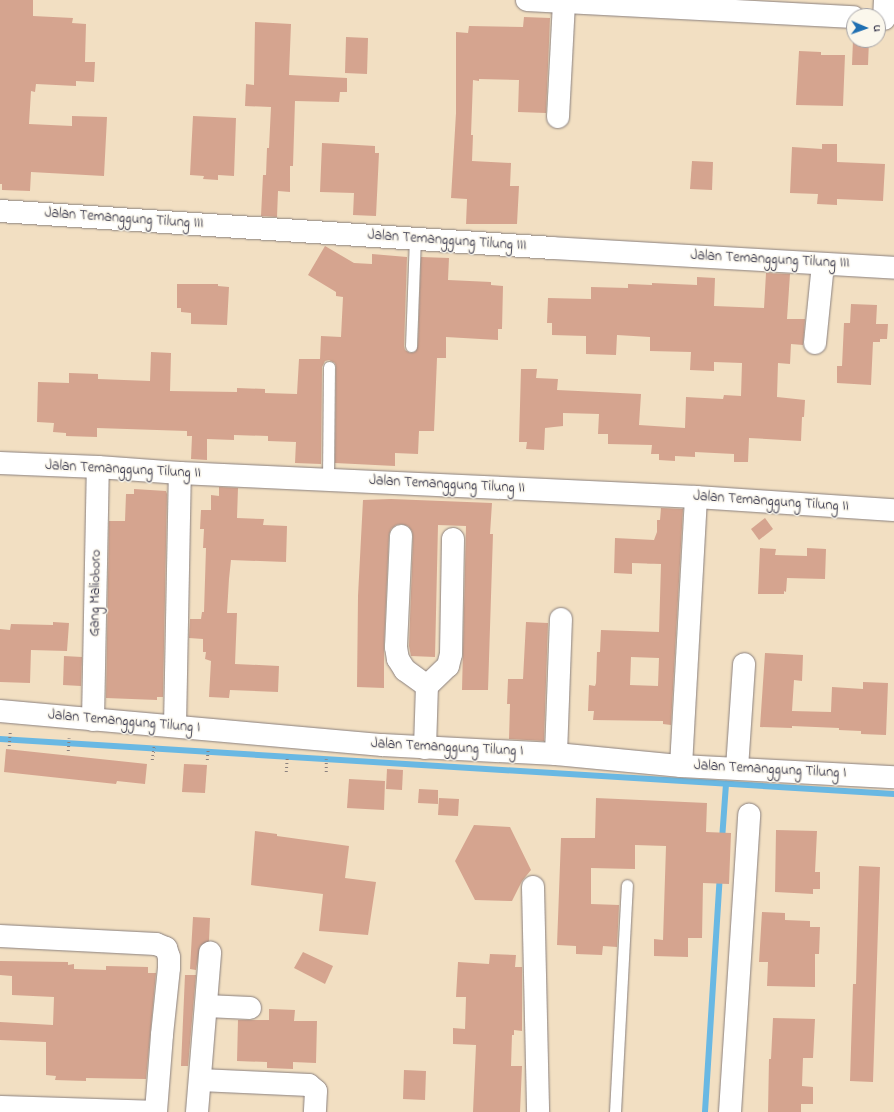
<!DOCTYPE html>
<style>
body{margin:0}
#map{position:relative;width:894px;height:1112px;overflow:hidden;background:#f2dfc2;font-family:"Indie Flower",sans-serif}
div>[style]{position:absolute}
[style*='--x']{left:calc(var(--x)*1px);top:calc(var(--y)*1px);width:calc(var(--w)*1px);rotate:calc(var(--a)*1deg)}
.stream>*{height:5.5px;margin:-2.75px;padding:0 2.75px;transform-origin:2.75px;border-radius:2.75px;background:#69b8e3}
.building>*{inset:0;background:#d5a48f}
.path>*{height:2.5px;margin-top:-1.25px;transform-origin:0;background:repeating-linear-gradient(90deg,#8a807e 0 1px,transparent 0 4px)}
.roads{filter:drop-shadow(0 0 1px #8a807e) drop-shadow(0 0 1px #8a807e)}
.lane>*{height:11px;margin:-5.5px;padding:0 5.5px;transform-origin:5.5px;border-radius:5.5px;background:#fff}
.street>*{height:22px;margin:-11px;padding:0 11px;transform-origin:11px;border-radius:11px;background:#fff}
span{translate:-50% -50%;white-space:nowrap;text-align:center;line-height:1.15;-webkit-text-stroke:3px #fbf7ec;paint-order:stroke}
.street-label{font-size:14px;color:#22223b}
.north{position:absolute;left:846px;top:8px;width:40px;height:40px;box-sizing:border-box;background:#fbf7ec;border:1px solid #a4a2a5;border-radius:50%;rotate:92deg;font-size:11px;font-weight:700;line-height:16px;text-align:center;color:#22223b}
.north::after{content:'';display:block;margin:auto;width:14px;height:18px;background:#1f6fb2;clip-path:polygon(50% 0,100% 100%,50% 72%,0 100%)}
</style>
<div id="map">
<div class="stream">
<i style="--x:0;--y:739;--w:896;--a:3.52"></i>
<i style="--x:722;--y:840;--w:56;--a:-85.9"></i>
<i style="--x:705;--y:1112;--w:236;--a:-86.4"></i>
</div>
<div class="building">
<i style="clip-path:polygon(0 0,33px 0,33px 16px,73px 18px,72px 23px,86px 24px,85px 62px,95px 62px,94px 82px,76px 81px,76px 86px,36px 84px,35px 92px,31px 91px,29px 124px,72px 126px,72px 116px,107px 117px,104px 176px,31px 172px,30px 191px,2px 190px,2px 184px,0 184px)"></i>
<i style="clip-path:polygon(524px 17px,550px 18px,546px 113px,518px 112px,519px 80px,479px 79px,479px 81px,473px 80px,471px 135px,473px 135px,472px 161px,511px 163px,510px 186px,519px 186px,517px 224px,466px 224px,467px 199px,451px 198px,456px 113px,456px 32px,468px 33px,469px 26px,523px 27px)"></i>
<i style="clip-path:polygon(255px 22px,291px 24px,289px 75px,347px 78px,347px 92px,340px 92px,339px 102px,295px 101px,293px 166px,290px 166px,290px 192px,278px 191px,277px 217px,261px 216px,263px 175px,266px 175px,267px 148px,269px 148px,271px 107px,245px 106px,246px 84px,254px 85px)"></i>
<i style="clip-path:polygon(346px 37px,368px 38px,367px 74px,345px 73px)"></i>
<i style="clip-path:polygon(853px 40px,869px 40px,868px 65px,852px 65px)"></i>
<i style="clip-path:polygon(799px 51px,821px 52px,821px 55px,845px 55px,843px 106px,796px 105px)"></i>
<i style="clip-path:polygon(193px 116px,236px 118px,234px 176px,218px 175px,218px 180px,203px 179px,204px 176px,190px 175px)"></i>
<i style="clip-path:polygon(322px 143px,375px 146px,375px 153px,379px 153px,376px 216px,353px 215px,354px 193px,320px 192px)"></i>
<i style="clip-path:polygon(822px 144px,837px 144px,837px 162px,885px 164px,883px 201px,837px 199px,837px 205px,817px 204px,818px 194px,790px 193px,792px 147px,822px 149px)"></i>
<i style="clip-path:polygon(692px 161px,713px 162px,712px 190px,690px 189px)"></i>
<i style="clip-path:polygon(325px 246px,354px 263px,372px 264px,372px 254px,407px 257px,404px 346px,405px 350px,410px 353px,415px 352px,418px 346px,421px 257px,449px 258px,448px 280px,491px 282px,491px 285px,503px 286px,502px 329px,498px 329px,498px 340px,446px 337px,446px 358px,437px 358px,434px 431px,419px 431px,418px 454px,395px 453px,395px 466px,335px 463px,336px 367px,335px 363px,329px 360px,325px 361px,322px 367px,321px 464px,295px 463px,296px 442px,268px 441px,268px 436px,234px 435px,234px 440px,207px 439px,207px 460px,191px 459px,192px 436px,187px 436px,187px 431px,97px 428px,97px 437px,66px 436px,66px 433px,53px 432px,54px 423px,37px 422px,38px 382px,69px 383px,69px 373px,98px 374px,98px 379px,150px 381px,151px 352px,171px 353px,170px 391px,237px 392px,237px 388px,265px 389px,265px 393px,297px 394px,299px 359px,320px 359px,321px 336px,341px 337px,343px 297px,336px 296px,336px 292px,308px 275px)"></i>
<i style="clip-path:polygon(766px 273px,790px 274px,787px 319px,805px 319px,803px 345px,791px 344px,790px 364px,778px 363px,777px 397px,805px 400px,804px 417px,802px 417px,801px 441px,749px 438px,748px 462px,734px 462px,734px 454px,695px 452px,695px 457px,675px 456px,675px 461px,659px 460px,659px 454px,651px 454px,652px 445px,608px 444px,608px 434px,598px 434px,599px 414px,563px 413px,563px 426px,545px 428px,544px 450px,526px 449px,527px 442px,519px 442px,521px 369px,537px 369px,536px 378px,558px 379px,557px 390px,641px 394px,639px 425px,685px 428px,686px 397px,723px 399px,724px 395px,741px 396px,742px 363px,714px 362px,714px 371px,690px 370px,691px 352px,650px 351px,650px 337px,617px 335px,616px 355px,586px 354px,586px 336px,552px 335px,552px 323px,547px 323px,548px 298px,591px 299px,591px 287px,628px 288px,628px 284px,652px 285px,652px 283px,697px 285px,697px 277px,715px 278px,714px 306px,764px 308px)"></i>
<i style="clip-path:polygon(177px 284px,218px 284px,218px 286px,229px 287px,227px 325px,191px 324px,191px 313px,181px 312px,181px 308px,177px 308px)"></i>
<i style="clip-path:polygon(851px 304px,877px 305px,876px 324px,888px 324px,887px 339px,880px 339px,880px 342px,873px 342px,871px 385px,837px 383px,837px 366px,842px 366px,844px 323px,850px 323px)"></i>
<i style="clip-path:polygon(219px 487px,238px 488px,237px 518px,264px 519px,263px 525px,287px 526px,286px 562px,231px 560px,229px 579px,227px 613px,237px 613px,235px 664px,279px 666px,278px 692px,230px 690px,229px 698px,209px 697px,211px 661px,205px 659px,206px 652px,203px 652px,203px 639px,189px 638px,190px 619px,201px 619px,202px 612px,204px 612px,206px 548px,203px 548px,204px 529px,200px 529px,201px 510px,211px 510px,211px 495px,219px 496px)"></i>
<i style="clip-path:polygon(134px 489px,166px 491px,167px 494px,163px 697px,157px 697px,157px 700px,106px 698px,109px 521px,125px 521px,126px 494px,134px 494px)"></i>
<i style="clip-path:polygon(391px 499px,492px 503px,490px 534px,493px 534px,488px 690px,462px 690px,466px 526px,438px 525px,435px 657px,411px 656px,409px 646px,413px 537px,412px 531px,408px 526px,401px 524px,396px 525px,391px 529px,389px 535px,384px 646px,384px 688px,357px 687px,358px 596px,363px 500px)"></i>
<i style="clip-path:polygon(evenodd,661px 508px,683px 509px,671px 725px,663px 724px,663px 721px,593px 720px,594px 711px,588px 711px,589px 685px,595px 686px,596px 683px,597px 652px,600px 652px,601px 630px,659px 632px,661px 564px,632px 563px,632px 574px,614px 573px,615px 538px,654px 540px,657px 532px,657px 520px,660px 520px,661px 508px,631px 657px,659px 658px,658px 686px,630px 685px,631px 657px)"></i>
<i style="clip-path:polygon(765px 518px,773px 529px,759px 540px,751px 529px)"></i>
<i style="clip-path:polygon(760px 548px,776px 549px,775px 555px,807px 556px,807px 548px,826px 549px,825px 579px,787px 578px,786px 592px,784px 591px,784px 594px,758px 594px)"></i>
<i style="clip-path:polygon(53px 622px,69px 623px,67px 651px,31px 650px,30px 683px,0 682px,0 629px,10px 630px,11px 624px,53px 625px)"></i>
<i style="clip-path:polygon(526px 622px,548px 623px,544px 741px,509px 739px,510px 704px,507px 704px,508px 679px,523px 679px)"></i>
<i style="clip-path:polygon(765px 653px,803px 655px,802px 681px,794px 680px,792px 711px,831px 712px,832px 687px,863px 689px,863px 682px,888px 683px,886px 735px,861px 734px,861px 731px,839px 730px,839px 728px,792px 726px,792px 728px,760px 727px)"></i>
<i style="clip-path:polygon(64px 656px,82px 657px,81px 686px,63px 685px)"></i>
<i style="clip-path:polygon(6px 749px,147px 764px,145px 784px,117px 781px,116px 784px,4px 772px)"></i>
<i style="clip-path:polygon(184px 764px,207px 765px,205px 793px,182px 792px)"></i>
<i style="clip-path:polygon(387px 769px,403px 770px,402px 790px,386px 789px)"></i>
<i style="clip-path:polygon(349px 779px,385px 781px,384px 810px,347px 808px)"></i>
<i style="clip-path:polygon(419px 789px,438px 790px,438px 804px,418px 803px)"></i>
<i style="clip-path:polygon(439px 798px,459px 799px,458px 816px,438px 815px)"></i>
<i style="clip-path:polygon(596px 798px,707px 803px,706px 832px,731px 833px,729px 884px,703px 883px,702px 938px,688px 938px,688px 957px,654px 956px,654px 939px,663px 940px,666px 846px,635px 845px,635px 869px,591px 868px,591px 904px,619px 905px,617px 947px,603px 946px,602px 955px,576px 954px,576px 946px,557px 945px,561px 838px,595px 838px)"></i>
<i style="clip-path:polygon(474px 825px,510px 827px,531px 870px,522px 881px,512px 901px,475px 900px,455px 861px)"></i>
<i style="clip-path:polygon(776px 830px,817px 831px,815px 872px,820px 872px,820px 889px,813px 889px,813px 894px,775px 892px)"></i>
<i style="clip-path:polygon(255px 831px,277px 834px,277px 836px,349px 846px,345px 878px,376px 882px,368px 935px,319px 931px,323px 894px,251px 885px)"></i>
<i style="clip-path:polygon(859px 866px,880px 867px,873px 1082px,850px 1081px,853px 984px,856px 984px)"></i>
<i style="clip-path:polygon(762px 912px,785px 913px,785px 920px,810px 921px,810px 927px,820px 927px,819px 954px,815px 954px,815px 987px,767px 986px,768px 962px,759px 962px)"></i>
<i style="clip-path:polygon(193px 917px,210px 918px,209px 941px,200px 946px,196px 970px,190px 969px)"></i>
<i style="clip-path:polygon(303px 952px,333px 966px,325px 984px,294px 968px)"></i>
<i style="clip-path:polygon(490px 954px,516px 955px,515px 967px,522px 967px,522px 1031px,514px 1030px,514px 1035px,512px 1035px,511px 1066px,522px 1066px,520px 1112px,473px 1112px,476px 1045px,453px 1044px,453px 1028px,465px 1029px,466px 997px,456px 997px,458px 962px,489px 964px)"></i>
<i style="clip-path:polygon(0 961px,68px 962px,68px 965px,74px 964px,74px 969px,106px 970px,106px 966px,148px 967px,148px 973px,156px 973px,146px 1079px,86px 1078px,86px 1081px,55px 1080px,56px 1076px,46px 1075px,46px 1042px,0 1040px,0 1022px,53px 1025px,54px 997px,12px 995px,12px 976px,0 975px)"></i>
<i style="clip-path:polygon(185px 975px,196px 975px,188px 1066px,181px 1066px)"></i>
<i style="clip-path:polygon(269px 1009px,295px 1010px,294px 1021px,317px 1021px,316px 1063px,293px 1062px,293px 1069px,267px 1068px,267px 1062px,237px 1061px,238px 1020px,269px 1020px)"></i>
<i style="clip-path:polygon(773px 1018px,815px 1019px,813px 1058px,803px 1058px,802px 1086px,813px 1087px,813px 1104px,801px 1104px,801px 1112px,768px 1112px,769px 1059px,771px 1059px)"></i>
<i style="clip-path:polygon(404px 1070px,426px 1071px,425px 1100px,403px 1099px)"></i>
</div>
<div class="path">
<i style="--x:9;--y:746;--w:15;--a:-86"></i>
<i style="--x:68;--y:751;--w:13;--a:-86"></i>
<i style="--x:152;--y:760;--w:15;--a:-82"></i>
<i style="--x:207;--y:760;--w:11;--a:-85"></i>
<i style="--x:286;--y:772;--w:16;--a:-86"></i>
<i style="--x:326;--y:772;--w:13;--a:-90"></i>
</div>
<div class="roads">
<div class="lane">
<i style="--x:411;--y:346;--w:108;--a:-87.9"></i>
<i style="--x:328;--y:479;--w:112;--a:-89.5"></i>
<i style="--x:615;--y:1112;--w:227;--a:-87"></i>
</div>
<div class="street">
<i style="--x:527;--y:0;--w:327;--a:3"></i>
<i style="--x:884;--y:19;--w:19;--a:-87"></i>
<i style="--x:558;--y:117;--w:115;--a:-87"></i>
<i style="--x:0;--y:211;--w:553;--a:3.83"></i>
<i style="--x:552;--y:248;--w:343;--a:3.3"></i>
<i style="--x:815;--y:343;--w:79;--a:-84.2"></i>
<i style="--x:0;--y:463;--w:98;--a:2.3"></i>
<i style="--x:98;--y:467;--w:82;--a:4.2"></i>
<i style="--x:180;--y:473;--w:517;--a:2.66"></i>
<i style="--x:696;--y:497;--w:198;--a:3.8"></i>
<i style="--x:401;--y:536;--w:111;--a:92.6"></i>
<i style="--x:396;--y:647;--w:12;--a:81"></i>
<i style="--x:398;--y:659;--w:13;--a:58"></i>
<i style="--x:405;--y:670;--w:27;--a:36"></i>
<i style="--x:427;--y:686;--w:29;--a:-44"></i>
<i style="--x:448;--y:666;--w:12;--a:-76"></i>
<i style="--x:451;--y:654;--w:115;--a:-89"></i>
<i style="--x:0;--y:711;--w:384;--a:5.1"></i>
<i style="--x:382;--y:745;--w:174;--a:3"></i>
<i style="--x:556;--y:754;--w:126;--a:5.5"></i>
<i style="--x:681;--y:766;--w:213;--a:3"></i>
<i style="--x:93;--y:720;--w:253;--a:-88.9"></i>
<i style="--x:175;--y:726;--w:253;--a:-88.9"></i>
<i style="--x:425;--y:748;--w:62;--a:-88.2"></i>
<i style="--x:556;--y:754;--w:135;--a:-87.9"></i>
<i style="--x:681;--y:766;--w:269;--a:-86.8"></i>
<i style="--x:737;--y:768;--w:104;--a:-86.1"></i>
<i style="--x:533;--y:887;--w:225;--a:88.7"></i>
<i style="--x:0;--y:936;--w:156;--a:2.9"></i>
<i style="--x:156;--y:944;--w:11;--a:22"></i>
<i style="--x:166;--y:948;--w:9;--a:72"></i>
<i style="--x:169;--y:957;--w:11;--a:90"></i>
<i style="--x:169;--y:968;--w:67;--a:96"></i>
<i style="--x:162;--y:1035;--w:77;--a:94.5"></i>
<i style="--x:206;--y:1006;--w:44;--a:2.6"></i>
<i style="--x:200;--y:1080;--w:109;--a:2.6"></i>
<i style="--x:309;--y:1085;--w:9;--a:41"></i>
<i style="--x:316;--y:1091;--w:21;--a:93"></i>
<i style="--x:0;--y:1107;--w:156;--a:1.8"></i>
<i style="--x:197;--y:1112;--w:160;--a:-85.3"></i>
<i style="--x:730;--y:1112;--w:298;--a:-86.3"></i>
</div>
</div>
<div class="street-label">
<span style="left:124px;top:219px;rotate:4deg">Jalan Temanggung Tilung III</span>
<span style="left:447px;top:241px;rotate:4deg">Jalan Temanggung Tilung III</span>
<span style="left:770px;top:260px;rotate:3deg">Jalan Temanggung Tilung III</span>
<span style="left:123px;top:470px;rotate:3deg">Jalan Temanggung Tilung II</span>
<span style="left:447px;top:485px;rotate:3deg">Jalan Temanggung Tilung II</span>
<span style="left:771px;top:502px;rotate:4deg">Jalan Temanggung Tilung II</span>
<span style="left:96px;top:593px;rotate:-89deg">Gang Malioboro</span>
<span style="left:124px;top:722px;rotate:5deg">Jalan Temanggung Tilung I</span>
<span style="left:447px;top:748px;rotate:3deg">Jalan Temanggung Tilung I</span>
<span style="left:770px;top:770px;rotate:3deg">Jalan Temanggung Tilung I</span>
</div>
<div class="north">U</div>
</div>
